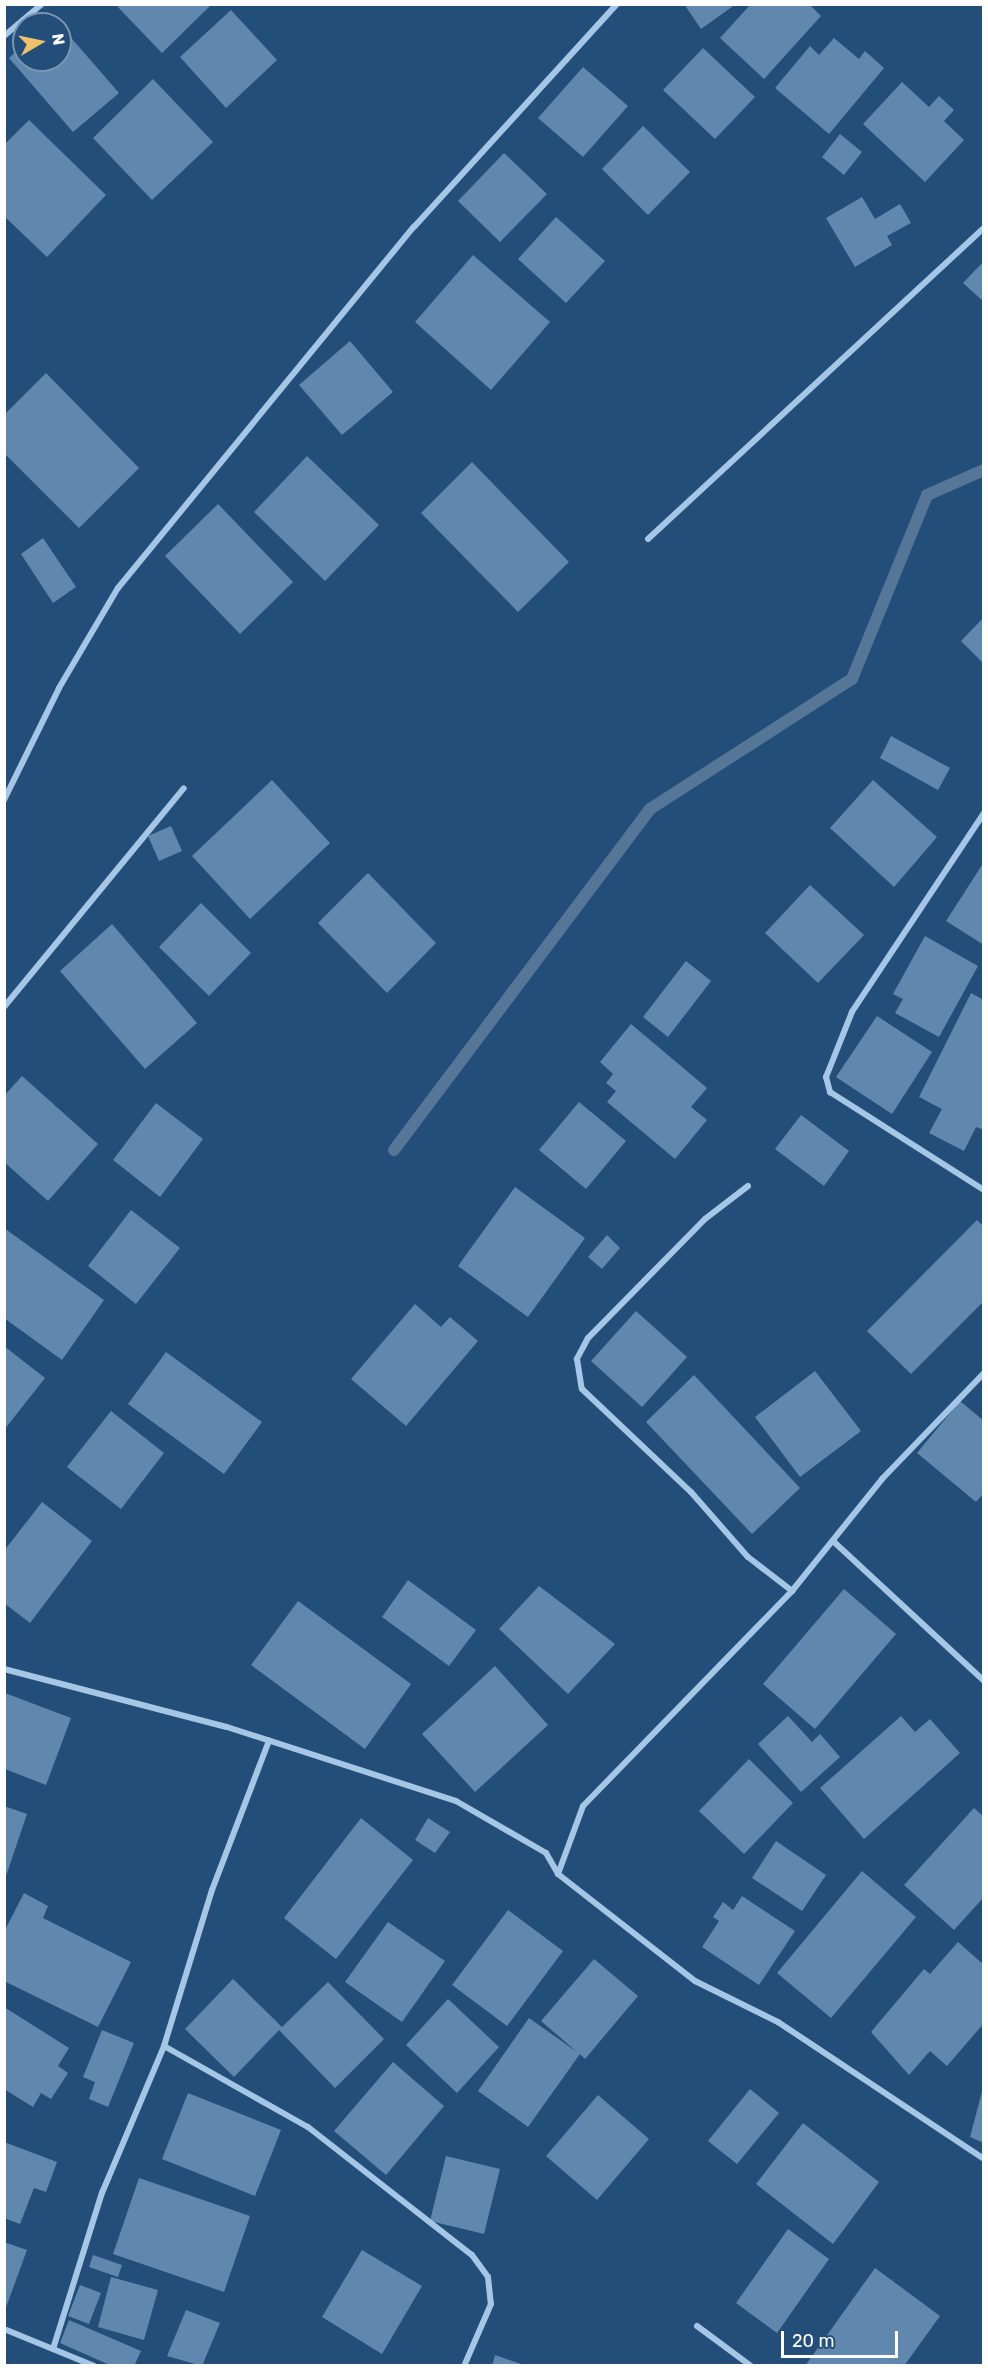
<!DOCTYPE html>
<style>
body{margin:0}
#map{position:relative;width:988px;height:2370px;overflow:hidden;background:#234e7a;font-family:Rubik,sans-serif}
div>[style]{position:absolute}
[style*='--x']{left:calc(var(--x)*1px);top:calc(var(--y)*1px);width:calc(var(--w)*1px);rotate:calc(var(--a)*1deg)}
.stream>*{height:12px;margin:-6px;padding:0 6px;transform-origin:6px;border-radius:6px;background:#567697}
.building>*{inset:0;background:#6088ae}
.minor>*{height:6px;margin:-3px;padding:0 3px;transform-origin:3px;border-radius:3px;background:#a6c6e5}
span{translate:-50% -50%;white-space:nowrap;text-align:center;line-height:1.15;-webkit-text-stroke:5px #234e7a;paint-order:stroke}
.frame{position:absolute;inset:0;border:6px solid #fff;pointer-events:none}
.north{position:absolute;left:12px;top:12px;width:60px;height:60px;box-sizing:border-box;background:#234e7a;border:2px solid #7b95af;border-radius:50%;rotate:81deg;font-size:16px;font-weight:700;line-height:24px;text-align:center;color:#fff}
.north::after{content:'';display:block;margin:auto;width:21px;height:27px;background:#efc169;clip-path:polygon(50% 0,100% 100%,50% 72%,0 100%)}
.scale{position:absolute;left:781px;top:2331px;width:117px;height:27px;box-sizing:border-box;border:3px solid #fff;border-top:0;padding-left:8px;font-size:18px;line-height:21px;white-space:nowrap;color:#fff;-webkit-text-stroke:4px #234e7a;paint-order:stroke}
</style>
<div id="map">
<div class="stream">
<i style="--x:394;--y:1150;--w:426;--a:-53.1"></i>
<i style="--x:650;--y:809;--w:240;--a:-32.8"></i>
<i style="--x:852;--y:679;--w:199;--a:-67.8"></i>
<i style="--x:927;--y:495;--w:62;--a:-23.7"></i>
</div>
<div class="building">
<i style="clip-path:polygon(115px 4px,212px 4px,162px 53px)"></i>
<i style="clip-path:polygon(684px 4px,736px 4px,701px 29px)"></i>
<i style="clip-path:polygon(751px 4px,809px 4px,821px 16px,764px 79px,720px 38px)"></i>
<i style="clip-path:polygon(231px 10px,277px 60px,226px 108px,180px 57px)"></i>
<i style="clip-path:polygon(60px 25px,119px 93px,73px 132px,9px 58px,24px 44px,24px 60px,60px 60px)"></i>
<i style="clip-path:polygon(834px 38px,859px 59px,865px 51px,884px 68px,829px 134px,775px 88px,810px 46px,819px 55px)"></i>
<i style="clip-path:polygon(703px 48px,755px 97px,715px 139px,663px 90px)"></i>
<i style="clip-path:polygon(583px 67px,628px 106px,583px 157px,538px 118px)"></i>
<i style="clip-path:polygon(153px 79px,213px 142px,152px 200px,93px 138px)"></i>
<i style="clip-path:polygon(902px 82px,929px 107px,939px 96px,954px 110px,944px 121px,964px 140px,925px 182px,863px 124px)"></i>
<i style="clip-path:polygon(29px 120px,106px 195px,47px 257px,4px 216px,4px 145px)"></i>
<i style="clip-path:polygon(643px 126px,690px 172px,648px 215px,602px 169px)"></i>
<i style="clip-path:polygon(840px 134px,862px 152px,844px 175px,822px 157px)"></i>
<i style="clip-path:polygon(504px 153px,547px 194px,500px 242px,458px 201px)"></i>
<i style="clip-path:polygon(862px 197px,875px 219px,900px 204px,911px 223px,887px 236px,892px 245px,855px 267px,826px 218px)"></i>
<i style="clip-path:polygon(556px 217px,605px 261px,566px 303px,518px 259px)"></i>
<i style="clip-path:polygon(473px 255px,550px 322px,491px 390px,415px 322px)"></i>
<i style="clip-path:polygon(984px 261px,984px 302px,963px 283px)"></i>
<i style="clip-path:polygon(350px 341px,393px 392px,342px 435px,299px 385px)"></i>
<i style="clip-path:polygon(46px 373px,139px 468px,79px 528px,4px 453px,4px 415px)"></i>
<i style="clip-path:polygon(307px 456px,379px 525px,325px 581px,254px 512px)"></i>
<i style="clip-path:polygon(472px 462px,569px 562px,518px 612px,421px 513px)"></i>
<i style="clip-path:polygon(218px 504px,293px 582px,240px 634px,165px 556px)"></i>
<i style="clip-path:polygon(43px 538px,76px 587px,53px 603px,21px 554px)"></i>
<i style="clip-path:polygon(984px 617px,984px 664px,961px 641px)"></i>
<i style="clip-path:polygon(891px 736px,950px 768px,938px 790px,880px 758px)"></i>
<i style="clip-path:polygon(272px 780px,330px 843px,250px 919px,192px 856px)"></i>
<i style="clip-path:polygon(873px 780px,937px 837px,894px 887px,830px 828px)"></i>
<i style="clip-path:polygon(171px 826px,182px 851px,159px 861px,148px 836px)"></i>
<i style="clip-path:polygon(984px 862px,984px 945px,946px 921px)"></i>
<i style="clip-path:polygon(368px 873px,436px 943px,387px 993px,318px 923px)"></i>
<i style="clip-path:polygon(810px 885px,864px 935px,818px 983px,765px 933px)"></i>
<i style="clip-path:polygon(201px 903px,251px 953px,209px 996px,159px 947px)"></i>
<i style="clip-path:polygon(112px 924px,197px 1023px,145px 1069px,60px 971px)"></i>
<i style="clip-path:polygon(925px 936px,978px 966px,939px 1037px,895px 1013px,903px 999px,893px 994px)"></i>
<i style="clip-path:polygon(686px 961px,711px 981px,668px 1037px,643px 1017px)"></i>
<i style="clip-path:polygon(971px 993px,984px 1000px,984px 1130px,976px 1127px,964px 1151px,929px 1133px,942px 1109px,919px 1097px)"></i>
<i style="clip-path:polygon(877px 1016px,932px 1052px,892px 1114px,836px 1077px)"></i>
<i style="clip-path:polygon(631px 1024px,707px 1088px,691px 1107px,707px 1120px,675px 1159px,607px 1102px,616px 1091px,606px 1083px,613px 1074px,600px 1062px)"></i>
<i style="clip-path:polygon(22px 1076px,98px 1144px,48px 1201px,4px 1162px,4px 1096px)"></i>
<i style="clip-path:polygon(579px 1102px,626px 1141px,586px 1189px,539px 1150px)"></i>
<i style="clip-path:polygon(156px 1103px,203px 1139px,160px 1197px,113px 1160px)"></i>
<i style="clip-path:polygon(801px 1115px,849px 1151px,824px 1186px,775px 1149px)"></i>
<i style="clip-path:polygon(515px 1187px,585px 1238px,528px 1317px,458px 1266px)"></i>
<i style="clip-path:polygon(131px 1210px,180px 1248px,136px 1304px,88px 1266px)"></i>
<i style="clip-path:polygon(977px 1220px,984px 1227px,984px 1301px,911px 1374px,867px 1331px)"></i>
<i style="clip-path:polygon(4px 1228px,104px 1300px,62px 1360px,4px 1318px)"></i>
<i style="clip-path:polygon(607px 1235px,620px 1248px,602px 1269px,588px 1257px)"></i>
<i style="clip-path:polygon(415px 1304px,441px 1327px,450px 1317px,478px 1341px,406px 1426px,351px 1379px)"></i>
<i style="clip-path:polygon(636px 1311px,687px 1357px,642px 1407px,591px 1361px)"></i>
<i style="clip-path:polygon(4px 1346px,45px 1378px,4px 1430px)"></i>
<i style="clip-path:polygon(166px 1352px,262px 1422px,224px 1474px,128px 1404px)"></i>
<i style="clip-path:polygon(815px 1371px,861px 1431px,800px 1477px,755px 1417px)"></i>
<i style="clip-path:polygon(694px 1375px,800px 1488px,752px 1534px,646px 1422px)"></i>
<i style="clip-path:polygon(960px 1401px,984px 1421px,984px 1493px,976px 1502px,917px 1453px)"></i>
<i style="clip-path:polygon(111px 1411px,164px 1453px,121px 1509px,67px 1467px)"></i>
<i style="clip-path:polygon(42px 1502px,92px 1541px,30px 1623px,4px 1603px,4px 1551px)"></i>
<i style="clip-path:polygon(408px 1580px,476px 1630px,449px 1666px,382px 1617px)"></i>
<i style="clip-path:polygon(539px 1586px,615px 1644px,568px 1694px,499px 1629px)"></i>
<i style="clip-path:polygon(844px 1589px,896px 1634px,815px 1729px,763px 1684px)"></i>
<i style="clip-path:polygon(298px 1601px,411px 1684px,365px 1749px,251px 1665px)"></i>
<i style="clip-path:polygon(495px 1666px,548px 1725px,475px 1792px,422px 1734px)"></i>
<i style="clip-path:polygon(5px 1693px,71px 1718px,46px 1785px,5px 1769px)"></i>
<i style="clip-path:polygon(788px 1716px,812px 1742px,820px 1734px,840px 1757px,801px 1792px,758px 1744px)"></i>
<i style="clip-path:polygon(901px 1716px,915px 1732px,930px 1719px,960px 1753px,864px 1839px,820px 1788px)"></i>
<i style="clip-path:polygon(749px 1759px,793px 1803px,744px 1854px,699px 1811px)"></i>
<i style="clip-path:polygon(4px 1806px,27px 1814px,5px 1879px,4px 1879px)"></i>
<i style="clip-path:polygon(974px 1808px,984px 1817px,984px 1897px,954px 1930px,904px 1885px)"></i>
<i style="clip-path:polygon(361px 1818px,413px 1860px,336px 1959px,284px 1918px)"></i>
<i style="clip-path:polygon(428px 1818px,450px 1832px,435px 1853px,415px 1840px)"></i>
<i style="clip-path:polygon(776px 1841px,826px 1875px,802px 1911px,752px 1878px)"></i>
<i style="clip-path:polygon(862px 1871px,916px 1917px,831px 2018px,777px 1973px)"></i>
<i style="clip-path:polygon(24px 1893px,48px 1906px,43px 1918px,131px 1962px,98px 2027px,4px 1981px,4px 1932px)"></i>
<i style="clip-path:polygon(742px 1896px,795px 1931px,759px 1985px,702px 1947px,719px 1921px,713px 1917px,723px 1902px,733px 1910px)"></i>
<i style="clip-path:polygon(508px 1910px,563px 1951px,507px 2026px,452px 1985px)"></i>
<i style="clip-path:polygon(388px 1922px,445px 1961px,402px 2022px,345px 1982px)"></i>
<i style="clip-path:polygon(958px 1942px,984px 1965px,984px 2023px,947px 2066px,930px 2051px,909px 2075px,871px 2032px,924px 1969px,930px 1974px)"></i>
<i style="clip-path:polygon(594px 1959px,638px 1996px,585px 2059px,580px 2054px,528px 2127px,478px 2091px,529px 2018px,577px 2052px,541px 2021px)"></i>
<i style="clip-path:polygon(233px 1979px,282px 2027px,328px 1982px,384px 2039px,335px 2088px,279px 2030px,234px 2077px,185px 2029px)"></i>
<i style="clip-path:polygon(448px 1999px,499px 2047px,457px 2093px,406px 2045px)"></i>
<i style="clip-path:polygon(4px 2007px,69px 2048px,58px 2066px,68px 2073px,51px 2099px,41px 2093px,33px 2107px,4px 2089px)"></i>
<i style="clip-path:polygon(102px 2030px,134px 2043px,108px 2107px,89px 2099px,95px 2082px,83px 2077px)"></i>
<i style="clip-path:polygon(393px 2062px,444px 2106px,386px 2175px,334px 2131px)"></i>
<i style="clip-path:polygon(983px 2088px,984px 2088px,984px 2143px,970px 2137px)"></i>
<i style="clip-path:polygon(750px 2089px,779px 2113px,737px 2164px,708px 2141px)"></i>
<i style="clip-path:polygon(188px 2093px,281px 2130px,255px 2196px,162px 2159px)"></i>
<i style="clip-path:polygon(598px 2095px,649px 2139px,597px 2200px,546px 2156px)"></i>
<i style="clip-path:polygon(803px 2123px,879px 2182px,833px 2244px,756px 2184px)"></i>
<i style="clip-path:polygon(4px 2142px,57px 2162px,46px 2192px,34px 2188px,20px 2224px,4px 2218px)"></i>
<i style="clip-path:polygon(446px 2156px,500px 2169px,484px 2234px,430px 2221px)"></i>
<i style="clip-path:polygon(139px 2178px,250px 2216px,224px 2292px,113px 2254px)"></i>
<i style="clip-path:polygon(788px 2229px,829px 2259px,777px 2333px,736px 2303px)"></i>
<i style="clip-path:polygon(4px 2242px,27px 2250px,5px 2310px,4px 2310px)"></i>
<i style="clip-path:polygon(362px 2250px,422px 2286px,382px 2354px,322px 2317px)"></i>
<i style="clip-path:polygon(93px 2255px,122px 2265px,118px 2277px,89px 2267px)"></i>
<i style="clip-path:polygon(875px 2268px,940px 2316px,904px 2366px,805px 2366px)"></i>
<i style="clip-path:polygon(111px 2277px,158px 2290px,144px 2340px,98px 2327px)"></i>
<i style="clip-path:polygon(80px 2285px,101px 2293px,89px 2324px,68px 2316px)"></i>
<i style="clip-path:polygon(186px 2310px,220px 2323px,202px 2366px,167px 2356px)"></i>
<i style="clip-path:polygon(69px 2320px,141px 2351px,134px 2366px,112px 2366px,60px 2343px)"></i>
<i style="clip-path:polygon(495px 2355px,524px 2365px,524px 2366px,492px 2366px)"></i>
</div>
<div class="minor">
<i style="--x:4;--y:36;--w:50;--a:-40.1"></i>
<i style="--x:648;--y:539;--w:458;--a:-42.8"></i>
<i style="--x:4;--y:800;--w:125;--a:-63.8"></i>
<i style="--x:59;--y:688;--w:116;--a:-59.5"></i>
<i style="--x:118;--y:588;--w:467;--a:-50.7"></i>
<i style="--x:414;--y:227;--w:302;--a:-47.7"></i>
<i style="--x:984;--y:813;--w:239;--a:123.6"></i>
<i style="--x:852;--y:1012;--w:70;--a:111.8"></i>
<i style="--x:826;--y:1077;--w:16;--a:75"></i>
<i style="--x:830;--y:1092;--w:183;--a:32.5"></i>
<i style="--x:4;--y:1007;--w:283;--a:-50.6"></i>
<i style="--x:748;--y:1186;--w:54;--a:142.5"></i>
<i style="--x:705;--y:1219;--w:167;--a:134.5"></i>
<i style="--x:588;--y:1338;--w:24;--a:118"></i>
<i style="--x:577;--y:1359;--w:30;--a:81"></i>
<i style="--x:582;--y:1389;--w:150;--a:43.4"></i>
<i style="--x:691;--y:1492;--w:86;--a:48.8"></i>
<i style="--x:748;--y:1557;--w:56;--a:37.7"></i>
<i style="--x:833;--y:1541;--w:206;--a:42.8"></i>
<i style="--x:4;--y:1669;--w:230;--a:14.6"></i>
<i style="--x:227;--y:1727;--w:241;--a:17.9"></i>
<i style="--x:456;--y:1801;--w:104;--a:30"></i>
<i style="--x:546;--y:1853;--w:24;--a:60"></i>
<i style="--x:558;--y:1874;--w:174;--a:38"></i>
<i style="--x:695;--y:1981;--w:93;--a:26.3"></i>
<i style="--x:778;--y:2022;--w:247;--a:33.6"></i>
<i style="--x:558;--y:1874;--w:72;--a:-69.8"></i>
<i style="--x:583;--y:1806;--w:300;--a:-45.8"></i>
<i style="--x:792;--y:1591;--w:144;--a:-51.2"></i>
<i style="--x:882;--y:1479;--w:147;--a:-46.1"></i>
<i style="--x:164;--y:2046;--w:165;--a:29.4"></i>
<i style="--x:308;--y:2127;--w:208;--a:38"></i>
<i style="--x:472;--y:2255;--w:27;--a:54"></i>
<i style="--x:488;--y:2277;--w:27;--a:84"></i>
<i style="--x:491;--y:2304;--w:68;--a:113.5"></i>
<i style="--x:697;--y:2326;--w:67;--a:36.5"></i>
<i style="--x:4;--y:2329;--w:97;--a:22.3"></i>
<i style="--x:53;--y:2349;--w:164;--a:-72.6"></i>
<i style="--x:102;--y:2193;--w:160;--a:-67.1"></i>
<i style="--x:164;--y:2046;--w:163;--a:-72.9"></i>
<i style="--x:212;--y:1890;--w:160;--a:-69.1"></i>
</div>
<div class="frame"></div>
<div class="north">N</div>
<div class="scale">20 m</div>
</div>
